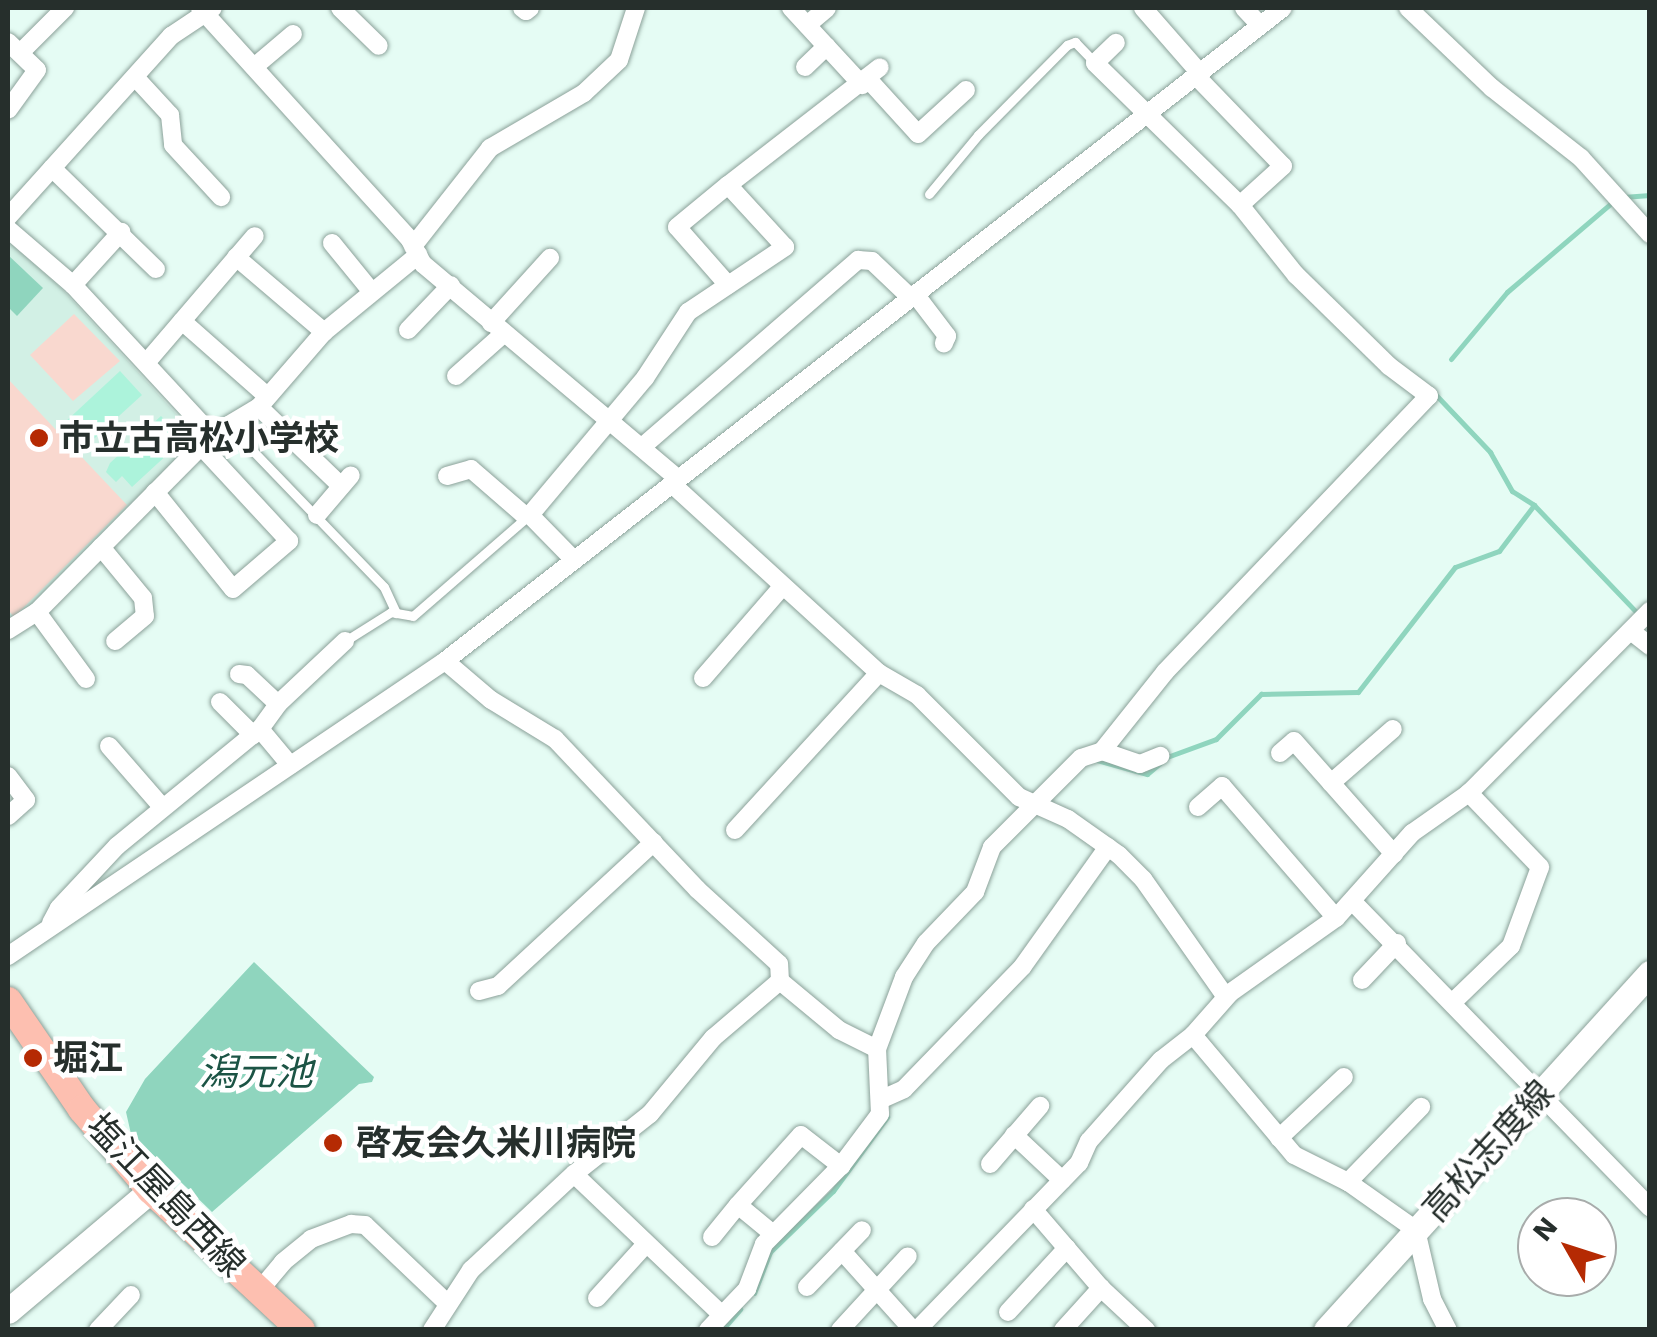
<!DOCTYPE html>
<meta charset="utf-8">
<style>
body{margin:0}
#map{position:relative;width:1657px;height:1337px;overflow:hidden;background:#e5fcf4;font-family:"Work Sans","Noto Sans JP",sans-serif}
div>[style]{position:absolute}
[style*='--x']{left:calc(var(--x)*1px);top:calc(var(--y)*1px);width:calc(var(--w)*1px);rotate:calc(var(--a)*1deg)}
.built>*{inset:0;background:#d2f0e5}
.green>*{inset:0;background:#f9d8cf}
.water>*{inset:0;background:#8fd5be}
.stream>*{height:5px;margin:-2.5px;padding:0 2.5px;transform-origin:2.5px;border-radius:2.5px;background:#8fd5be}
.building>*{inset:0;background:#acf3db}
.roads{filter:drop-shadow(0 0 2px #8ba199) drop-shadow(0 0 2px #8ba199)}
.lane>*{height:9px;margin:-4.5px;padding:0 4.5px;transform-origin:4.5px;border-radius:4.5px;background:#fff}
.street>*{height:18px;margin:-9px;padding:0 9px;transform-origin:9px;border-radius:9px;background:#fff}
.secondary>*{height:25px;margin:-12.5px;padding:0 12.5px;transform-origin:12.5px;border-radius:12.5px;background:#fff}
.primary>*{height:28px;margin:-14px;padding:0 14px;transform-origin:14px;border-radius:14px;background:#fdbfb0}
.dots>*{width:28px;height:28px;translate:-50% -50%;box-sizing:border-box;border:5px solid #fff;border-radius:50%}
span{translate:-50% -50%;white-space:nowrap;text-align:center;line-height:1.15;-webkit-text-stroke:9px #fff;paint-order:stroke}
.poi-label{font-size:35px;color:#262f2c;font-weight:700}
.left{translate:0 -50%;text-align:left}
.street-label{font-size:35px;color:#262f2c}
.water-label{font-size:38px;color:#1c5445;font-style:italic}
.frame{position:absolute;inset:0;border:10px solid #262f2c;pointer-events:none}
.north{position:absolute;left:1517px;top:1197px;width:100px;height:100px;box-sizing:border-box;background:#fff;border:2px solid #a8acab;border-radius:50%;rotate:309deg;font-size:28px;font-weight:700;line-height:40px;text-align:center;color:#262f2c}
.north::after{content:'';display:block;margin:auto;width:35px;height:45px;background:#b52a03;clip-path:polygon(50% 0,100% 100%,50% 72%,0 100%)}
</style>
<div id="map">
<div class="built">
<i style="clip-path:polygon(8px 241px,61px 288px,200px 440px,15px 622px,8px 614px)"></i>
</div>
<div class="green">
<i style="clip-path:polygon(74px 314px,120px 361px,73px 401px,30px 355px)"></i>
<i style="clip-path:polygon(8px 379px,127px 505px,14px 617px,8px 610px)"></i>
</div>
<div class="water">
<i style="clip-path:polygon(8px 255px,43px 288px,17px 316px,8px 307px)"></i>
<i style="clip-path:polygon(254px 962px,374px 1077px,372px 1082px,359px 1084px,212px 1212px,131px 1134px,126px 1112px,145px 1079px)"></i>
</div>
<div class="stream">
<i style="--x:1623;--y:197;--w:27;--a:-4"></i>
<i style="--x:1451;--y:359;--w:87;--a:-50.1"></i>
<i style="--x:1507;--y:292;--w:135;--a:-40.5"></i>
<i style="--x:1436;--y:395;--w:79;--a:46.5"></i>
<i style="--x:1490;--y:452;--w:45;--a:60.6"></i>
<i style="--x:1512;--y:491;--w:26;--a:32"></i>
<i style="--x:1097;--y:760;--w:52;--a:15.6"></i>
<i style="--x:1147;--y:774;--w:26;--a:-40"></i>
<i style="--x:1167;--y:757;--w:52;--a:-20.2"></i>
<i style="--x:1216;--y:739;--w:64;--a:-45"></i>
<i style="--x:1261;--y:694;--w:97;--a:-1.2"></i>
<i style="--x:1358;--y:692;--w:158;--a:-52.2"></i>
<i style="--x:1455;--y:567;--w:47;--a:-20"></i>
<i style="--x:1499;--y:551;--w:58;--a:-52.7"></i>
<i style="--x:1534;--y:505;--w:152;--a:46.3"></i>
<i style="--x:754;--y:1293;--w:44;--a:-68.7"></i>
<i style="--x:770;--y:1252;--w:88;--a:-44.1"></i>
<i style="--x:833;--y:1191;--w:92;--a:-53.9"></i>
<i style="--x:722;--y:1330;--w:28;--a:-49"></i>
</div>
<div class="building">
<i style="clip-path:polygon(120px 371px,142px 395px,85px 447px,63px 424px)"></i>
<i style="clip-path:polygon(161px 416px,183px 440px,132px 487px,122px 476px,116px 482px,106px 472px,110px 463px)"></i>
</div>
<div class="roads">
<div class="lane">
<i style="--x:929;--y:194;--w:77;--a:-50.3"></i>
<i style="--x:978;--y:135;--w:127;--a:-45.3"></i>
<i style="--x:1067;--y:45;--w:9;--a:-21"></i>
<i style="--x:1075;--y:42;--w:29;--a:46"></i>
<i style="--x:229;--y:426;--w:223;--a:46.1"></i>
<i style="--x:384;--y:587;--w:29;--a:65"></i>
<i style="--x:345;--y:641;--w:54;--a:-32.2"></i>
<i style="--x:391;--y:612;--w:22;--a:10"></i>
<i style="--x:413;--y:616;--w:151;--a:-41"></i>
</div>
<div class="street">
<i style="--x:200;--y:8;--w:313;--a:47.8"></i>
<i style="--x:410;--y:240;--w:27;--a:62"></i>
<i style="--x:423;--y:264;--w:334;--a:40.1"></i>
<i style="--x:340;--y:8;--w:54;--a:44.3"></i>
<i style="--x:522;--y:8;--w:5;--a:37"></i>
<i style="--x:526;--y:11;--w:5;--a:-37"></i>
<i style="--x:791;--y:8;--w:105;--a:47.3"></i>
<i style="--x:1143;--y:8;--w:86;--a:48.8"></i>
<i style="--x:1244;--y:8;--w:23;--a:47"></i>
<i style="--x:1408;--y:8;--w:116;--a:43.6"></i>
<i style="--x:1492;--y:88;--w:113;--a:38.2"></i>
<i style="--x:1581;--y:158;--w:103;--a:47.8"></i>
<i style="--x:807;--y:25;--w:26;--a:-40"></i>
<i style="--x:8;--y:42;--w:40;--a:44"></i>
<i style="--x:37;--y:70;--w:49;--a:125.9"></i>
<i style="--x:20;--y:53;--w:64;--a:-45"></i>
<i style="--x:254;--y:67;--w:51;--a:-40.2"></i>
<i style="--x:805;--y:67;--w:30;--a:-44"></i>
<i style="--x:1196;--y:76;--w:125;--a:46"></i>
<i style="--x:1283;--y:166;--w:58;--a:137.8"></i>
<i style="--x:135;--y:77;--w:52;--a:47.4"></i>
<i style="--x:170;--y:115;--w:30;--a:84"></i>
<i style="--x:173;--y:145;--w:71;--a:47.3"></i>
<i style="--x:868;--y:79;--w:74;--a:47.7"></i>
<i style="--x:918;--y:134;--w:65;--a:-42.5"></i>
<i style="--x:52;--y:168;--w:145;--a:44.2"></i>
<i style="--x:8;--y:217;--w:244;--a:-48"></i>
<i style="--x:171;--y:36;--w:50;--a:-33.7"></i>
<i style="--x:8;--y:229;--w:86;--a:40.7"></i>
<i style="--x:73;--y:285;--w:205;--a:47.2"></i>
<i style="--x:332;--y:243;--w:63;--a:50.8"></i>
<i style="--x:413;--y:246;--w:125;--a:-51.8"></i>
<i style="--x:490;--y:148;--w:109;--a:-30.3"></i>
<i style="--x:584;--y:93;--w:48;--a:-43.3"></i>
<i style="--x:619;--y:60;--w:55;--a:-71.9"></i>
<i style="--x:236;--y:257;--w:116;--a:40.4"></i>
<i style="--x:73;--y:285;--w:72;--a:-47.8"></i>
<i style="--x:728;--y:285;--w:77;--a:-131.3"></i>
<i style="--x:677;--y:227;--w:66;--a:-39.5"></i>
<i style="--x:915;--y:294;--w:53;--a:52.7"></i>
<i style="--x:947;--y:336;--w:8;--a:113"></i>
<i style="--x:182;--y:321;--w:113;--a:41.4"></i>
<i style="--x:491;--y:323;--w:88;--a:-47.8"></i>
<i style="--x:408;--y:330;--w:62;--a:-46.3"></i>
<i style="--x:146;--y:363;--w:167;--a:-49.4"></i>
<i style="--x:456;--y:376;--w:62;--a:-41.7"></i>
<i style="--x:259;--y:407;--w:114;--a:43.9"></i>
<i style="--x:642;--y:447;--w:286;--a:-40.9"></i>
<i style="--x:858;--y:260;--w:14;--a:4"></i>
<i style="--x:872;--y:261;--w:54;--a:43.5"></i>
<i style="--x:447;--y:476;--w:25;--a:-16"></i>
<i style="--x:471;--y:469;--w:69;--a:40.9"></i>
<i style="--x:523;--y:514;--w:7;--a:8"></i>
<i style="--x:672;--y:484;--w:280;--a:42.4"></i>
<i style="--x:879;--y:673;--w:44;--a:30.1"></i>
<i style="--x:917;--y:695;--w:144;--a:45"></i>
<i style="--x:1019;--y:797;--w:54;--a:24.2"></i>
<i style="--x:1068;--y:819;--w:62;--a:35.2"></i>
<i style="--x:1119;--y:855;--w:34;--a:45"></i>
<i style="--x:1143;--y:879;--w:144;--a:54.9"></i>
<i style="--x:155;--y:492;--w:124;--a:51.2"></i>
<i style="--x:233;--y:589;--w:74;--a:-40.6"></i>
<i style="--x:289;--y:541;--w:129;--a:-132.8"></i>
<i style="--x:317;--y:515;--w:52;--a:-49.6"></i>
<i style="--x:101;--y:547;--w:66;--a:50.5"></i>
<i style="--x:143;--y:598;--w:18;--a:84"></i>
<i style="--x:145;--y:616;--w:39;--a:140"></i>
<i style="--x:574;--y:560;--w:63;--a:-134.4"></i>
<i style="--x:530;--y:515;--w:179;--a:-50"></i>
<i style="--x:645;--y:378;--w:79;--a:-56.9"></i>
<i style="--x:688;--y:312;--w:117;--a:-33.8"></i>
<i style="--x:785;--y:247;--w:84;--a:-132.6"></i>
<i style="--x:728;--y:185;--w:192;--a:-37.8"></i>
<i style="--x:37;--y:612;--w:83;--a:53.8"></i>
<i style="--x:8;--y:630;--w:34;--a:-32"></i>
<i style="--x:37;--y:612;--w:249;--a:-45.3"></i>
<i style="--x:212;--y:435;--w:55;--a:-30.8"></i>
<i style="--x:259;--y:407;--w:99;--a:-49.1"></i>
<i style="--x:324;--y:332;--w:122;--a:-39.3"></i>
<i style="--x:1632;--y:632;--w:23;--a:38"></i>
<i style="--x:239;--y:674;--w:8;--a:7"></i>
<i style="--x:247;--y:675;--w:42;--a:43.1"></i>
<i style="--x:703;--y:678;--w:119;--a:-49.1"></i>
<i style="--x:220;--y:702;--w:47;--a:45"></i>
<i style="--x:260;--y:729;--w:47;--a:50.2"></i>
<i style="--x:109;--y:746;--w:82;--a:48.9"></i>
<i style="--x:1102;--y:751;--w:101;--a:-51.4"></i>
<i style="--x:1165;--y:672;--w:382;--a:-46.3"></i>
<i style="--x:1429;--y:396;--w:50;--a:-143.1"></i>
<i style="--x:1389;--y:366;--w:130;--a:-135.6"></i>
<i style="--x:1296;--y:275;--w:90;--a:-128.7"></i>
<i style="--x:1240;--y:205;--w:203;--a:-135.6"></i>
<i style="--x:1095;--y:63;--w:29;--a:-44"></i>
<i style="--x:1280;--y:753;--w:18;--a:-41"></i>
<i style="--x:1294;--y:741;--w:151;--a:48.5"></i>
<i style="--x:8;--y:776;--w:30;--a:53"></i>
<i style="--x:26;--y:800;--w:24;--a:138"></i>
<i style="--x:1331;--y:783;--w:82;--a:-41.1"></i>
<i style="--x:1198;--y:807;--w:32;--a:-41"></i>
<i style="--x:1222;--y:786;--w:174;--a:49.2"></i>
<i style="--x:735;--y:830;--w:213;--a:-47.5"></i>
<i style="--x:1353;--y:902;--w:426;--a:45.8"></i>
<i style="--x:51;--y:923;--w:17;--a:-62"></i>
<i style="--x:59;--y:908;--w:85;--a:-46.9"></i>
<i style="--x:117;--y:846;--w:185;--a:-39.3"></i>
<i style="--x:260;--y:729;--w:31;--a:-54"></i>
<i style="--x:278;--y:704;--w:92;--a:-43.2"></i>
<i style="--x:8;--y:956;--w:527;--a:-34.02"></i>
<i style="--x:445;--y:661;--w:1062;--a:-37.93"></i>
<i style="--x:1362;--y:980;--w:51;--a:-46.6"></i>
<i style="--x:780;--y:981;--w:77;--a:39.7"></i>
<i style="--x:839;--y:1030;--w:42;--a:26.6"></i>
<i style="--x:479;--y:991;--w:20;--a:-15"></i>
<i style="--x:498;--y:986;--w:212;--a:-42.7"></i>
<i style="--x:1454;--y:1001;--w:79;--a:-44"></i>
<i style="--x:1511;--y:946;--w:84;--a:-69.8"></i>
<i style="--x:1540;--y:867;--w:103;--a:-133.8"></i>
<i style="--x:1193;--y:1035;--w:157;--a:49.9"></i>
<i style="--x:1294;--y:1155;--w:60;--a:26.6"></i>
<i style="--x:1348;--y:1182;--w:83;--a:35.2"></i>
<i style="--x:1416;--y:1230;--w:71;--a:76.9"></i>
<i style="--x:1432;--y:1299;--w:35;--a:63"></i>
<i style="--x:882;--y:1099;--w:24;--a:-24"></i>
<i style="--x:904;--y:1089;--w:171;--a:-45.9"></i>
<i style="--x:1023;--y:966;--w:146;--a:-54.5"></i>
<i style="--x:1014;--y:1135;--w:66;--a:43.2"></i>
<i style="--x:1279;--y:1138;--w:89;--a:-43.2"></i>
<i style="--x:990;--y:1164;--w:77;--a:-49.2"></i>
<i style="--x:574;--y:1174;--w:204;--a:43.6"></i>
<i style="--x:1348;--y:1182;--w:105;--a:-45.8"></i>
<i style="--x:738;--y:1205;--w:94;--a:-48"></i>
<i style="--x:801;--y:1135;--w:51;--a:37.8"></i>
<i style="--x:1033;--y:1209;--w:104;--a:49.3"></i>
<i style="--x:1101;--y:1288;--w:62;--a:43"></i>
<i style="--x:712;--y:1237;--w:41;--a:-50.9"></i>
<i style="--x:738;--y:1205;--w:45;--a:39.6"></i>
<i style="--x:842;--y:1251;--w:106;--a:48.1"></i>
<i style="--x:807;--y:1287;--w:79;--a:-46"></i>
<i style="--x:259;--y:1291;--w:38;--a:-50"></i>
<i style="--x:283;--y:1262;--w:36;--a:-39"></i>
<i style="--x:311;--y:1239;--w:43;--a:-20.6"></i>
<i style="--x:351;--y:1224;--w:14;--a:4"></i>
<i style="--x:365;--y:1225;--w:115;--a:43.6"></i>
<i style="--x:597;--y:1298;--w:73;--a:-47.8"></i>
<i style="--x:1008;--y:1312;--w:87;--a:-47.3"></i>
<i style="--x:98;--y:1330;--w:48;--a:-46.7"></i>
<i style="--x:432;--y:1330;--w:72;--a:-57"></i>
<i style="--x:471;--y:1270;--w:141;--a:-43"></i>
<i style="--x:574;--y:1174;--w:97;--a:-38.3"></i>
<i style="--x:650;--y:1114;--w:99;--a:-50.3"></i>
<i style="--x:713;--y:1038;--w:88;--a:-40.4"></i>
<i style="--x:780;--y:981;--w:17;--a:-93"></i>
<i style="--x:779;--y:964;--w:111;--a:-137.6"></i>
<i style="--x:697;--y:889;--w:207;--a:-133.4"></i>
<i style="--x:555;--y:739;--w:75;--a:-148.6"></i>
<i style="--x:491;--y:700;--w:60;--a:-139.7"></i>
<i style="--x:708;--y:1330;--w:57;--a:-46.4"></i>
<i style="--x:747;--y:1289;--w:48;--a:-69.3"></i>
<i style="--x:764;--y:1244;--w:110;--a:-45.4"></i>
<i style="--x:841;--y:1166;--w:65;--a:-53.1"></i>
<i style="--x:880;--y:1114;--w:65;--a:-92.6"></i>
<i style="--x:877;--y:1049;--w:77;--a:-69.4"></i>
<i style="--x:904;--y:977;--w:40;--a:-57.1"></i>
<i style="--x:926;--y:943;--w:71;--a:-46.1"></i>
<i style="--x:975;--y:892;--w:48;--a:-69.3"></i>
<i style="--x:992;--y:847;--w:126;--a:-45"></i>
<i style="--x:1081;--y:758;--w:22;--a:-18"></i>
<i style="--x:1102;--y:751;--w:40;--a:18.9"></i>
<i style="--x:1140;--y:764;--w:22;--a:-22"></i>
<i style="--x:840;--y:1330;--w:100;--a:-47.4"></i>
<i style="--x:917;--y:1330;--w:233;--a:-45.9"></i>
<i style="--x:1079;--y:1163;--w:24;--a:-66"></i>
<i style="--x:1089;--y:1141;--w:108;--a:-48.4"></i>
<i style="--x:1161;--y:1060;--w:41;--a:-38"></i>
<i style="--x:1193;--y:1035;--w:56;--a:-48.6"></i>
<i style="--x:1230;--y:993;--w:130;--a:-35.3"></i>
<i style="--x:1336;--y:918;--w:114;--a:-48.2"></i>
<i style="--x:1412;--y:833;--w:70;--a:-35.1"></i>
<i style="--x:1469;--y:793;--w:257;--a:-45.2"></i>
<i style="--x:1063;--y:1330;--w:57;--a:-47.9"></i>
</div>
<div class="secondary">
<i style="--x:8;--y:1311;--w:187;--a:-40.2"></i>
<i style="--x:1326;--y:1330;--w:482;--a:-47.8"></i>
</div>
<div class="primary">
<i style="--x:8;--y:1001;--w:131;--a:55.6"></i>
<i style="--x:82;--y:1109;--w:106;--a:49.6"></i>
<i style="--x:151;--y:1190;--w:205;--a:43"></i>
</div>
</div>
<div class="dots">
<i style="left:39px;top:438px;background:#b52a03"></i>
<i style="left:33px;top:1058px;background:#b52a03"></i>
<i style="left:333px;top:1143px;background:#b52a03"></i>
</div>
<div class="poi-label">
<span class="left" style="left:59px;top:438px">市立古高松小学校</span>
<span class="left" style="left:53px;top:1058px">堀江</span>
<span class="left" style="left:356px;top:1143px">啓友会久米川病院</span>
</div>
<div class="street-label">
<span style="left:1488px;top:1151px;rotate:-48deg">高松志度線</span>
<span style="left:166px;top:1195px;rotate:46deg">塩江屋島西線</span>
</div>
<div class="water-label">
<span style="left:256px;top:1073px">潟元池</span>
</div>
<div class="frame"></div>
<div class="north">N</div>
</div>
